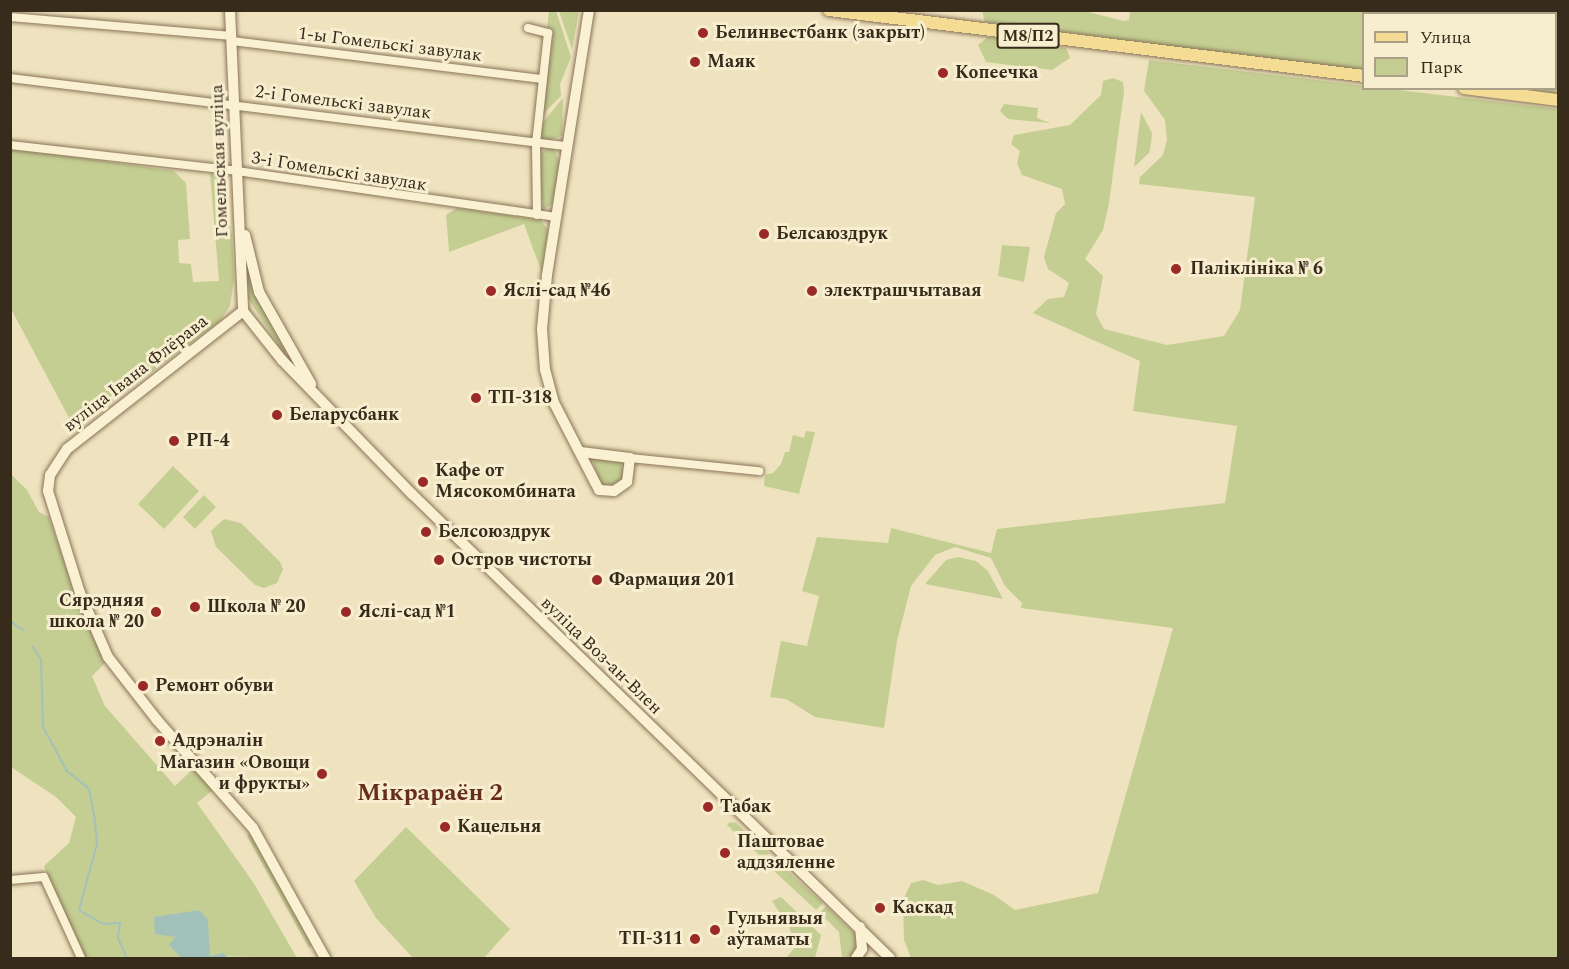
<!DOCTYPE html>
<meta charset="utf-8">
<style>
body{margin:0}
#map{position:relative;width:1569px;height:969px;overflow:hidden;background:#efe3bf;font-family:Spectral,serif}
div>[style]{position:absolute}
[style*='--x']{left:calc(var(--x)*1px);top:calc(var(--y)*1px);width:calc(var(--w)*1px);rotate:calc(var(--a)*1deg)}
.green>*{inset:0;background:#c4ce93}
.water>*{inset:0;background:#a2c1ba}
.stream>*{height:2px;margin:-1px;padding:0 1px;transform-origin:1px;border-radius:1px;background:#a2c1ba}
.roads{filter:drop-shadow(0 0 2px #897457) drop-shadow(0 0 2px #897457)}
.street>*{height:8px;margin:-4px;padding:0 4px;transform-origin:4px;border-radius:4px;background:#faf0d2}
.secondary>*{height:10px;margin:-5px;padding:0 5px;transform-origin:5px;border-radius:5px;background:#faf0d2}
.primary>*{height:12px;margin:-6px;padding:0 6px;transform-origin:6px;border-radius:6px;background:#f5dc95}
.dots>*{width:16px;height:16px;translate:-50% -50%;box-sizing:border-box;border:3px solid #f7edcf;border-radius:50%}
span{translate:-50% -50%;white-space:nowrap;text-align:center;line-height:1.15;-webkit-text-stroke:6px #f7edcf;paint-order:stroke}
.shield-label span{padding:2px 4px;background:#f7edcf;border:2px solid;border-radius:4px;-webkit-text-stroke-width:0}
.shield-label{font-size:16px;color:#372b1c;font-weight:700}
.poi-label{font-size:18px;color:#372b1c;font-weight:700}
.left{translate:0 -50%;text-align:left}
.right{translate:-100% -50%;text-align:right}
.street-label{font-size:18px;color:#372b1c}
.district-label{font-size:24px;color:#662d1a;font-weight:700}
.frame{position:absolute;inset:0;border:12px solid #372b1c;pointer-events:none}
.legend{position:absolute;left:1362px;top:12px;width:195px;height:78px;box-sizing:border-box;background:#f7edcf;border:2px solid #aa9f87;margin:0;padding:8px 10px;list-style:none;font-size:18px;color:#372b1c}
.legend li{display:flex;align-items:center;gap:12px;height:30px}
.legend b{width:30px;border:2px solid #aa9f87}
</style>
<div id="map">
<div class="green">
<i style="clip-path:polygon(982px 10px,1085px 11px,1123px 21px,1129px 20px,1130px 10px,1558px 11px,1558px 96px,1499px 89px,1556px 88px,1556px 14px,1364px 14px,1363px 71px,985px 22px)"></i>
<i style="clip-path:polygon(549px 11px,556px 11px,571px 57px,560px 84px,561px 96px,541px 116px,553px 35px,547px 30px)"></i>
<i style="clip-path:polygon(559px 11px,579px 11px,572px 49px)"></i>
<i style="clip-path:polygon(988px 37px,1066px 48px,1070px 58px,1052px 70px,986px 62px,978px 45px)"></i>
<i style="clip-path:polygon(1149px 60px,1558px 109px,1558px 958px,911px 958px,904px 940px,903px 900px,911px 883px,923px 880px,938px 885px,962px 881px,994px 895px,1015px 910px,1098px 893px,1173px 628px,1021px 608px,1022px 603px,1005px 586px,991px 558px,955px 547px,935px 555px,911px 586px,897px 641px,884px 728px,815px 717px,786px 699px,770px 697px,781px 641px,807px 646px,819px 596px,802px 591px,817px 537px,888px 543px,891px 528px,991px 553px,997px 529px,1225px 503px,1237px 426px,1133px 411px,1140px 361px,1033px 313px,1048px 299px,1064px 297px,1069px 283px,1048px 269px,1044px 257px,1056px 213px,1065px 204px,1062px 189px,1022px 175px,1017px 163px,1020px 151px,1011px 144px,1014px 135px,1070px 125px,1101px 95px,1103px 81px,1113px 78px,1123px 82px,1124px 92px,1109px 203px,1103px 230px,1085px 259px,1103px 276px,1096px 314px,1104px 329px,1167px 345px,1224px 336px,1240px 310px,1255px 197px,1139px 184px,1140px 177px,1163px 155px,1167px 140px,1165px 120px,1144px 91px)"></i>
<i style="clip-path:polygon(563px 98px,562px 136px,546px 141px,540px 135px,540px 126px)"></i>
<i style="clip-path:polygon(1004px 104px,1038px 108px,1037px 118px,1050px 123px,1008px 119px,1000px 111px)"></i>
<i style="clip-path:polygon(1141px 112px,1152px 133px,1151px 143px,1149px 153px,1134px 167px)"></i>
<i style="clip-path:polygon(549px 147px,555px 150px,559px 162px,553px 204px,543px 210px,539px 155px)"></i>
<i style="clip-path:polygon(10px 148px,174px 171px,186px 183px,190px 239px,178px 240px,179px 263px,191px 264px,193px 282px,219px 281px,210px 174px,227px 176px,226px 215px,232px 234px,234px 279px,230px 306px,219px 322px,75px 429px,11px 309px)"></i>
<i style="clip-path:polygon(457px 208px,541px 220px,548px 230px,542px 273px,524px 224px,449px 252px,446px 215px)"></i>
<i style="clip-path:polygon(1002px 245px,1030px 247px,1024px 282px,998px 276px)"></i>
<i style="clip-path:polygon(244px 247px,256px 295px,286px 351px,284px 354px,246px 295px)"></i>
<i style="clip-path:polygon(806px 431px,815px 432px,799px 494px,764px 486px,765px 475px,773px 473px,781px 464px,785px 452px,789px 452px,793px 435px,804px 438px)"></i>
<i style="clip-path:polygon(592px 458px,620px 462px,624px 473px,619px 483px,601px 486px)"></i>
<i style="clip-path:polygon(173px 466px,199px 491px,164px 529px,138px 504px)"></i>
<i style="clip-path:polygon(10px 473px,27px 490px,39px 512px,49px 517px,78px 603px,105px 663px,92px 676px,105px 706px,175px 786px,194px 768px,214px 789px,197px 803px,253px 882px,297px 958px,210px 956px,198px 910px,186px 913px,164px 934px,175px 937px,170px 946px,181px 958px,79px 958px,44px 866px,69px 843px,76px 817px,56px 797px,11px 767px)"></i>
<i style="clip-path:polygon(204px 495px,216px 507px,195px 529px,183px 517px)"></i>
<i style="clip-path:polygon(224px 519px,241px 523px,280px 562px,283px 569px,277px 583px,264px 588px,255px 585px,216px 547px,211px 531px)"></i>
<i style="clip-path:polygon(958px 557px,976px 561px,988px 571px,1003px 599px,925px 584px,946px 560px)"></i>
<i style="clip-path:polygon(730px 822px,736px 823px,770px 854px,759px 855px,727px 825px)"></i>
<i style="clip-path:polygon(406px 827px,510px 929px,484px 958px,413px 958px,376px 918px,354px 881px)"></i>
<i style="clip-path:polygon(252px 832px,314px 944px,309px 948px,247px 836px)"></i>
<i style="clip-path:polygon(775px 860px,823px 903px,816px 910px,774px 871px)"></i>
<i style="clip-path:polygon(781px 897px,821px 935px,815px 958px,786px 958px,796px 946px,789px 927px,772px 901px)"></i>
<i style="clip-path:polygon(826px 906px,858px 937px,860px 942px,851px 958px,842px 958px,839px 932px,820px 913px)"></i>
</div>
<div class="water">
<i style="clip-path:polygon(199px 910px,208px 920px,210px 956px,223px 953px,228px 958px,181px 958px,169px 945px,175px 937px,155px 934px,154px 917px)"></i>
</div>
<div class="stream">
<i style="--x:10;--y:607;--w:15;--a:86"></i>
<i style="--x:11;--y:622;--w:14;--a:34"></i>
<i style="--x:33;--y:647;--w:15;--a:58"></i>
<i style="--x:41;--y:660;--w:67;--a:88.3"></i>
<i style="--x:43;--y:727;--w:50;--a:61.4"></i>
<i style="--x:67;--y:771;--w:28;--a:39"></i>
<i style="--x:89;--y:789;--w:33;--a:79"></i>
<i style="--x:95;--y:821;--w:23;--a:85"></i>
<i style="--x:97;--y:844;--w:68;--a:105.3"></i>
<i style="--x:79;--y:910;--w:28;--a:30"></i>
<i style="--x:103;--y:924;--w:17;--a:-3"></i>
<i style="--x:120;--y:923;--w:15;--a:98"></i>
<i style="--x:118;--y:938;--w:22;--a:66"></i>
</div>
<div class="roads">
<div class="street">
<i style="--x:10;--y:17;--w:223;--a:4.9"></i>
<i style="--x:528;--y:28;--w:21;--a:14"></i>
<i style="--x:548;--y:33;--w:111;--a:96.2"></i>
<i style="--x:536;--y:143;--w:72;--a:89.2"></i>
<i style="--x:232;--y:41;--w:313;--a:7"></i>
<i style="--x:10;--y:78;--w:559;--a:6.99"></i>
<i style="--x:10;--y:145;--w:228;--a:6.5"></i>
<i style="--x:237;--y:171;--w:321;--a:8.2"></i>
<i style="--x:630;--y:458;--w:130;--a:5.8"></i>
<i style="--x:10;--y:880;--w:34;--a:-5"></i>
<i style="--x:44;--y:877;--w:89;--a:65.4"></i>
</div>
<div class="secondary">
<i style="--x:230;--y:10;--w:301;--a:87.5"></i>
<i style="--x:245;--y:235;--w:59;--a:76.2"></i>
<i style="--x:259;--y:292;--w:106;--a:60.5"></i>
<i style="--x:243;--y:311;--w:63;--a:51.5"></i>
<i style="--x:282;--y:360;--w:187;--a:45.9"></i>
<i style="--x:412;--y:494;--w:666;--a:44.15"></i>
<i style="--x:243;--y:311;--w:224;--a:141.9"></i>
<i style="--x:67;--y:449;--w:31;--a:123"></i>
<i style="--x:50;--y:475;--w:16;--a:97"></i>
<i style="--x:48;--y:491;--w:107;--a:72.6"></i>
<i style="--x:80;--y:593;--w:70;--a:66.4"></i>
<i style="--x:108;--y:657;--w:80;--a:52.1"></i>
<i style="--x:157;--y:720;--w:144;--a:48.4"></i>
<i style="--x:253;--y:828;--w:149;--a:61"></i>
<i style="--x:581;--y:452;--w:49;--a:7"></i>
<i style="--x:630;--y:458;--w:24;--a:97"></i>
<i style="--x:627;--y:482;--w:16;--a:145"></i>
<i style="--x:614;--y:491;--w:15;--a:-176"></i>
<i style="--x:599;--y:490;--w:98;--a:-117.3"></i>
<i style="--x:554;--y:403;--w:34;--a:-105"></i>
<i style="--x:545;--y:370;--w:41;--a:-94.2"></i>
<i style="--x:542;--y:329;--w:54;--a:-84.7"></i>
<i style="--x:547;--y:275;--w:268;--a:-81"></i>
<i style="--x:856;--y:958;--w:11;--a:-56"></i>
<i style="--x:862;--y:949;--w:22;--a:-95"></i>
</div>
<div class="primary">
<i style="--x:829;--y:10;--w:539;--a:7.03"></i>
<i style="--x:1464;--y:88;--w:95;--a:7.3"></i>
</div>
</div>
<div class="dots">
<i style="left:703px;top:33px;background:#9a2a25"></i>
<i style="left:695px;top:62px;background:#9a2a25"></i>
<i style="left:943px;top:73px;background:#9a2a25"></i>
<i style="left:764px;top:234px;background:#9a2a25"></i>
<i style="left:1176px;top:269px;background:#9a2a25"></i>
<i style="left:491px;top:291px;background:#9a2a25"></i>
<i style="left:812px;top:291px;background:#9a2a25"></i>
<i style="left:476px;top:398px;background:#9a2a25"></i>
<i style="left:277px;top:415px;background:#9a2a25"></i>
<i style="left:174px;top:441px;background:#9a2a25"></i>
<i style="left:423px;top:482px;background:#9a2a25"></i>
<i style="left:426px;top:532px;background:#9a2a25"></i>
<i style="left:439px;top:560px;background:#9a2a25"></i>
<i style="left:597px;top:580px;background:#9a2a25"></i>
<i style="left:195px;top:607px;background:#9a2a25"></i>
<i style="left:156px;top:612px;background:#9a2a25"></i>
<i style="left:346px;top:612px;background:#9a2a25"></i>
<i style="left:143px;top:686px;background:#9a2a25"></i>
<i style="left:160px;top:741px;background:#9a2a25"></i>
<i style="left:322px;top:774px;background:#9a2a25"></i>
<i style="left:708px;top:807px;background:#9a2a25"></i>
<i style="left:445px;top:827px;background:#9a2a25"></i>
<i style="left:725px;top:853px;background:#9a2a25"></i>
<i style="left:880px;top:908px;background:#9a2a25"></i>
<i style="left:715px;top:930px;background:#9a2a25"></i>
<i style="left:695px;top:939px;background:#9a2a25"></i>
</div>
<div class="shield-label">
<span style="left:1028px;top:36px">М8/П2</span>
</div>
<div class="poi-label">
<span class="left" style="left:715px;top:33px">Белинвестбанк (закрыт)</span>
<span class="left" style="left:707px;top:62px">Маяк</span>
<span class="left" style="left:955px;top:73px">Копеечка</span>
<span class="left" style="left:776px;top:234px">Белсаюздрук</span>
<span class="left" style="left:1190px;top:269px">Паліклініка № 6</span>
<span class="left" style="left:503px;top:291px">Яслі-сад №46</span>
<span class="left" style="left:824px;top:291px">электрашчытавая</span>
<span class="left" style="left:488px;top:398px">ТП-318</span>
<span class="left" style="left:289px;top:415px">Беларусбанк</span>
<span class="left" style="left:186px;top:441px">РП-4</span>
<span class="left" style="left:435px;top:482px">Кафе от<br>Мясокомбината</span>
<span class="left" style="left:438px;top:532px">Белсоюздрук</span>
<span class="left" style="left:451px;top:560px">Остров чистоты</span>
<span class="left" style="left:609px;top:580px">Фармация 201</span>
<span class="right" style="left:144px;top:612px">Сярэдняя<br>школа № 20</span>
<span class="left" style="left:207px;top:607px">Школа № 20</span>
<span class="left" style="left:358px;top:612px">Яслі-сад №1</span>
<span class="left" style="left:155px;top:686px">Ремонт обуви</span>
<span class="left" style="left:172px;top:741px">Адрэналін</span>
<span class="right" style="left:310px;top:774px">Магазин «Овощи<br>и фрукты»</span>
<span class="left" style="left:720px;top:807px">Табак</span>
<span class="left" style="left:457px;top:827px">Кацельня</span>
<span class="left" style="left:737px;top:853px">Паштовае<br>аддзяленне</span>
<span class="left" style="left:892px;top:908px">Каскад</span>
<span class="left" style="left:727px;top:930px">Гульнявыя<br>аўтаматы</span>
<span class="right" style="left:683px;top:939px">ТП-311</span>
</div>
<div class="street-label">
<span style="left:390px;top:45px;rotate:7deg">1-ы Гомельскі завулак</span>
<span style="left:343px;top:103px;rotate:7deg">2-і Гомельскі завулак</span>
<span style="left:220px;top:161px;rotate:-92deg">Гомельская вуліца</span>
<span style="left:339px;top:172px;rotate:9deg">3-і Гомельскі завулак</span>
<span style="left:136px;top:374px;rotate:-38deg">вуліца Івана Флёрава</span>
<span style="left:601px;top:656px;rotate:44deg">вуліца Воз-ан-Влен</span>
</div>
<div class="district-label">
<span style="left:430px;top:794px">Мікрараён 2</span>
</div>
<div class="frame"></div>
<ul class="legend">
<li><b style="height:8px;background:#f5dc95"></b>Улица</li>
<li><b style="height:16px;background:#c4ce93"></b>Парк</li>
</ul>
</div>
